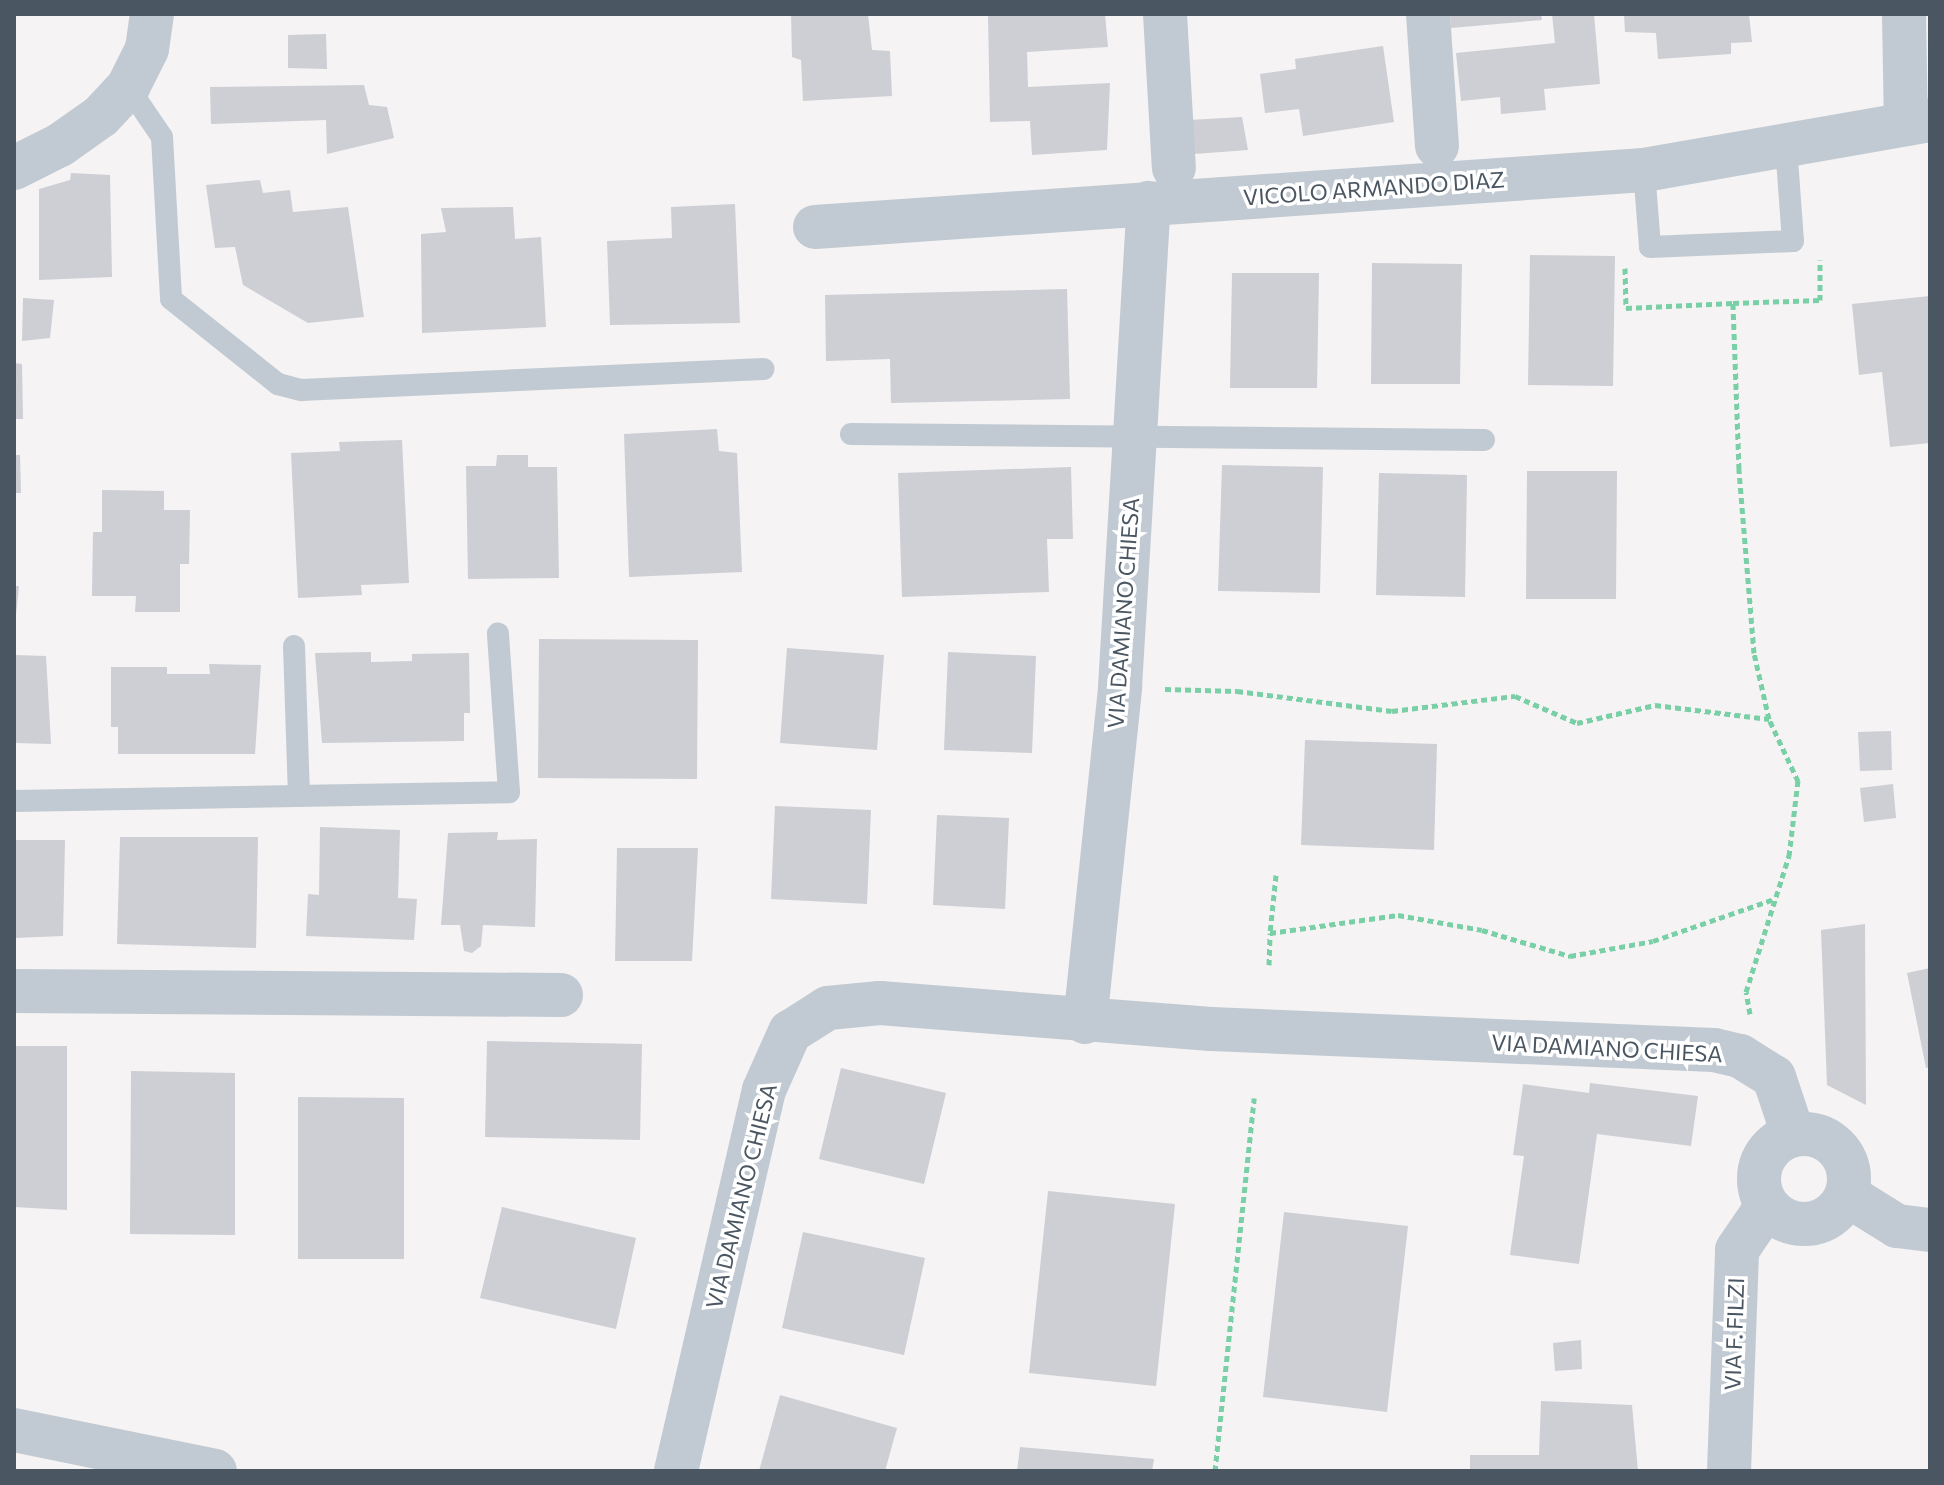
<!DOCTYPE html>
<style>
body{margin:0}
#map{position:relative;width:1944px;height:1485px;overflow:hidden;background:#f5f3f3;font-family:Commissioner,sans-serif}
div>[style]{position:absolute}
[style*='--x']{left:calc(var(--x)*1px);top:calc(var(--y)*1px);width:calc(var(--w)*1px);rotate:calc(var(--a)*1deg)}
.building>*{inset:0;background:#cdcfd5}
.path>*{height:5px;margin-top:-2.5px;transform-origin:0;background:repeating-linear-gradient(90deg,#7ad0a6 0 6px,transparent 0 10px)}
.service>*{height:22px;margin:-11px;padding:0 11px;transform-origin:11px;border-radius:11px;background:#c1cad2}
.minor>*{height:44px;margin:-22px;padding:0 22px;transform-origin:22px;border-radius:22px;background:#c1cad2}
.minor>.ring{margin:-22px;padding:0;box-sizing:content-box;background:none;border:44px solid #c1cad2;border-radius:50%}
span{translate:-50% -50%;white-space:nowrap;text-align:center;line-height:1.15;-webkit-text-stroke:7px #fff;paint-order:stroke}
.street-label{font-size:22px;color:#4a5661}
.frame{position:absolute;inset:0;border:16px solid #4a5661;pointer-events:none}
</style>
<div id="map">
<div class="building">
<i style="clip-path:polygon(791px 14px,868px 14px,872px 50px,890px 51px,892px 96px,803px 101px,801px 60px,792px 57px)"></i>
<i style="clip-path:polygon(988px 14px,1105px 14px,1108px 47px,1027px 52px,1028px 87px,1110px 83px,1107px 150px,1032px 155px,1030px 121px,990px 122px)"></i>
<i style="clip-path:polygon(1450px 14px,1541px 14px,1542px 20px,1451px 28px)"></i>
<i style="clip-path:polygon(1552px 14px,1594px 14px,1600px 84px,1544px 89px,1546px 110px,1501px 114px,1500px 97px,1461px 101px,1456px 53px,1555px 43px)"></i>
<i style="clip-path:polygon(1624px 14px,1749px 14px,1752px 42px,1731px 43px,1731px 54px,1658px 59px,1656px 33px,1625px 32px)"></i>
<i style="clip-path:polygon(326px 34px,327px 69px,288px 68px,288px 35px)"></i>
<i style="clip-path:polygon(1383px 46px,1394px 122px,1303px 136px,1299px 109px,1265px 113px,1260px 74px,1296px 69px,1295px 59px)"></i>
<i style="clip-path:polygon(364px 85px,369px 105px,387px 107px,394px 138px,327px 154px,326px 120px,211px 124px,210px 87px)"></i>
<i style="clip-path:polygon(1242px 117px,1248px 150px,1194px 154px,1190px 120px)"></i>
<i style="clip-path:polygon(71px 173px,110px 175px,112px 277px,39px 280px,39px 189px,70px 180px)"></i>
<i style="clip-path:polygon(260px 180px,263px 193px,290px 190px,293px 212px,348px 207px,364px 317px,308px 323px,243px 285px,235px 247px,215px 248px,206px 185px)"></i>
<i style="clip-path:polygon(735px 204px,740px 323px,610px 325px,607px 241px,672px 238px,671px 207px)"></i>
<i style="clip-path:polygon(513px 207px,515px 239px,541px 237px,546px 327px,422px 333px,421px 234px,446px 232px,441px 208px)"></i>
<i style="clip-path:polygon(1530px 255px,1615px 256px,1613px 386px,1528px 385px)"></i>
<i style="clip-path:polygon(1372px 263px,1462px 264px,1460px 384px,1371px 384px)"></i>
<i style="clip-path:polygon(1232px 273px,1319px 273px,1317px 388px,1230px 388px)"></i>
<i style="clip-path:polygon(1067px 289px,1070px 399px,891px 403px,890px 359px,826px 361px,825px 295px)"></i>
<i style="clip-path:polygon(1930px 296px,1930px 443px,1890px 447px,1882px 372px,1859px 375px,1852px 304px)"></i>
<i style="clip-path:polygon(23px 298px,54px 300px,50px 338px,22px 341px)"></i>
<i style="clip-path:polygon(14px 363px,22px 364px,23px 419px,14px 419px)"></i>
<i style="clip-path:polygon(717px 429px,719px 451px,737px 453px,742px 572px,629px 577px,624px 434px)"></i>
<i style="clip-path:polygon(402px 440px,409px 583px,361px 585px,362px 595px,298px 598px,291px 453px,340px 451px,339px 442px)"></i>
<i style="clip-path:polygon(14px 455px,20px 455px,21px 493px,14px 493px)"></i>
<i style="clip-path:polygon(497px 455px,528px 455px,528px 467px,557px 467px,559px 578px,468px 579px,466px 466px,496px 466px)"></i>
<i style="clip-path:polygon(1222px 465px,1323px 467px,1320px 593px,1218px 591px)"></i>
<i style="clip-path:polygon(1071px 467px,1073px 539px,1047px 539px,1049px 592px,902px 597px,898px 473px)"></i>
<i style="clip-path:polygon(1527px 471px,1617px 471px,1616px 599px,1526px 599px)"></i>
<i style="clip-path:polygon(1379px 473px,1467px 475px,1465px 597px,1376px 595px)"></i>
<i style="clip-path:polygon(102px 490px,164px 491px,164px 510px,190px 510px,189px 564px,180px 564px,180px 612px,135px 612px,136px 596px,92px 596px,93px 532px,102px 532px)"></i>
<i style="clip-path:polygon(14px 586px,19px 586px,16px 615px,14px 615px)"></i>
<i style="clip-path:polygon(539px 639px,698px 640px,697px 779px,538px 778px)"></i>
<i style="clip-path:polygon(787px 648px,884px 655px,877px 750px,780px 743px)"></i>
<i style="clip-path:polygon(371px 652px,371px 662px,412px 661px,412px 654px,469px 653px,470px 713px,464px 713px,464px 741px,322px 743px,315px 653px)"></i>
<i style="clip-path:polygon(948px 652px,1036px 656px,1032px 753px,944px 750px)"></i>
<i style="clip-path:polygon(14px 655px,46px 656px,51px 744px,14px 743px)"></i>
<i style="clip-path:polygon(209px 664px,261px 665px,255px 754px,118px 754px,118px 727px,111px 727px,111px 667px,167px 667px,167px 674px,210px 674px)"></i>
<i style="clip-path:polygon(1891px 731px,1892px 770px,1860px 771px,1858px 732px)"></i>
<i style="clip-path:polygon(1305px 740px,1437px 744px,1434px 850px,1301px 845px)"></i>
<i style="clip-path:polygon(1893px 784px,1896px 818px,1864px 822px,1860px 788px)"></i>
<i style="clip-path:polygon(775px 806px,871px 810px,867px 904px,771px 899px)"></i>
<i style="clip-path:polygon(937px 815px,1009px 818px,1005px 909px,933px 905px)"></i>
<i style="clip-path:polygon(320px 827px,400px 830px,398px 898px,417px 899px,414px 940px,306px 936px,308px 894px,319px 895px)"></i>
<i style="clip-path:polygon(498px 832px,497px 840px,537px 839px,535px 927px,483px 925px,481px 946px,472px 953px,464px 951px,460px 925px,441px 925px,448px 833px)"></i>
<i style="clip-path:polygon(120px 837px,258px 837px,256px 948px,117px 944px)"></i>
<i style="clip-path:polygon(14px 840px,65px 840px,63px 936px,14px 938px)"></i>
<i style="clip-path:polygon(617px 848px,698px 848px,692px 961px,615px 961px)"></i>
<i style="clip-path:polygon(1865px 924px,1866px 1105px,1827px 1085px,1821px 930px)"></i>
<i style="clip-path:polygon(1930px 968px,1930px 1067px,1926px 1068px,1907px 973px)"></i>
<i style="clip-path:polygon(487px 1041px,642px 1044px,640px 1140px,485px 1137px)"></i>
<i style="clip-path:polygon(14px 1046px,67px 1046px,67px 1210px,14px 1207px)"></i>
<i style="clip-path:polygon(841px 1068px,946px 1093px,924px 1184px,819px 1159px)"></i>
<i style="clip-path:polygon(131px 1071px,235px 1073px,235px 1235px,130px 1234px)"></i>
<i style="clip-path:polygon(1590px 1083px,1698px 1096px,1691px 1146px,1597px 1134px,1579px 1264px,1510px 1255px,1524px 1156px,1513px 1155px,1523px 1084px,1589px 1093px)"></i>
<i style="clip-path:polygon(298px 1097px,404px 1098px,404px 1259px,298px 1259px)"></i>
<i style="clip-path:polygon(1048px 1191px,1175px 1204px,1156px 1386px,1029px 1373px)"></i>
<i style="clip-path:polygon(502px 1207px,636px 1238px,616px 1329px,480px 1298px)"></i>
<i style="clip-path:polygon(1284px 1212px,1408px 1226px,1387px 1412px,1263px 1397px)"></i>
<i style="clip-path:polygon(803px 1232px,925px 1258px,904px 1355px,782px 1328px)"></i>
<i style="clip-path:polygon(1581px 1340px,1582px 1369px,1555px 1371px,1553px 1343px)"></i>
<i style="clip-path:polygon(780px 1395px,897px 1428px,885px 1471px,759px 1471px)"></i>
<i style="clip-path:polygon(1541px 1401px,1632px 1405px,1638px 1471px,1470px 1471px,1470px 1455px,1539px 1455px)"></i>
<i style="clip-path:polygon(1020px 1447px,1154px 1459px,1152px 1471px,1017px 1471px)"></i>
</div>
<div class="path">
<i style="--x:1625;--y:268;--w:40;--a:88.6"></i>
<i style="--x:1626;--y:308;--w:107;--a:-2.7"></i>
<i style="--x:1165;--y:689;--w:72;--a:1.6"></i>
<i style="--x:1237;--y:691;--w:156;--a:7.4"></i>
<i style="--x:1392;--y:711;--w:124;--a:-7"></i>
<i style="--x:1515;--y:696;--w:68;--a:23.5"></i>
<i style="--x:1577;--y:723;--w:80;--a:-13"></i>
<i style="--x:1655;--y:705;--w:115;--a:7"></i>
<i style="--x:1276;--y:875;--w:58;--a:95.9"></i>
<i style="--x:1270;--y:933;--w:129;--a:-8"></i>
<i style="--x:1398;--y:915;--w:85;--a:10.1"></i>
<i style="--x:1482;--y:930;--w:92;--a:16.5"></i>
<i style="--x:1570;--y:956;--w:84;--a:-10.2"></i>
<i style="--x:1653;--y:941;--w:128;--a:-19.1"></i>
<i style="--x:1269;--y:965;--w:32;--a:-88"></i>
<i style="--x:1750;--y:1014;--w:22;--a:-100"></i>
<i style="--x:1746;--y:992;--w:143;--a:-72.5"></i>
<i style="--x:1789;--y:856;--w:76;--a:-83.2"></i>
<i style="--x:1798;--y:781;--w:68;--a:-115.1"></i>
<i style="--x:1769;--y:719;--w:68;--a:-102.8"></i>
<i style="--x:1754;--y:653;--w:185;--a:-94.7"></i>
<i style="--x:1739;--y:469;--w:166;--a:-92.1"></i>
<i style="--x:1733;--y:303;--w:87;--a:-2"></i>
<i style="--x:1820;--y:300;--w:40;--a:-90"></i>
<i style="--x:1215;--y:1471;--w:375;--a:-84"></i>
</div>
<div class="service">
<i style="--x:128;--y:87;--w:60;--a:55.8"></i>
<i style="--x:162;--y:137;--w:162;--a:86.8"></i>
<i style="--x:171;--y:299;--w:137;--a:38.5"></i>
<i style="--x:278;--y:384;--w:24;--a:15"></i>
<i style="--x:301;--y:390;--w:463;--a:-2.6"></i>
<i style="--x:1644;--y:170;--w:77;--a:85.5"></i>
<i style="--x:1650;--y:247;--w:143;--a:-2.4"></i>
<i style="--x:1793;--y:241;--w:96;--a:-94.2"></i>
<i style="--x:851;--y:434;--w:633;--a:0.54"></i>
<i style="--x:294;--y:646;--w:150;--a:88.1"></i>
<i style="--x:14;--y:801;--w:495;--a:-1"></i>
<i style="--x:509;--y:792;--w:159;--a:-94"></i>
</div>
<div class="minor">
<i style="--x:1165;--y:14;--w:154;--a:86.7"></i>
<i style="--x:1428;--y:14;--w:132;--a:86.1"></i>
<i style="--x:1904;--y:14;--w:110;--a:89"></i>
<i style="--x:14;--y:168;--w:51;--a:-26.6"></i>
<i style="--x:60;--y:145;--w:50;--a:-35.3"></i>
<i style="--x:101;--y:116;--w:40;--a:-47"></i>
<i style="--x:128;--y:87;--w:42;--a:-63.4"></i>
<i style="--x:147;--y:49;--w:35;--a:-82"></i>
<i style="--x:815;--y:227;--w:831;--a:-3.93"></i>
<i style="--x:1644;--y:170;--w:290;--a:-9.9"></i>
<i style="--x:14;--y:991;--w:547;--a:0.42"></i>
<i style="--x:1085;--y:1022;--w:337;--a:-84"></i>
<i style="--x:1120;--y:687;--w:485;--a:-86.6"></i>
<i class="ring" style="left:1759px;top:1134px;width:46px;height:46px"></i>
<i style="--x:1847;--y:1195;--w:59;--a:31.8"></i>
<i style="--x:1897;--y:1226;--w:33;--a:7"></i>
<i style="--x:14;--y:1430;--w:205;--a:11.5"></i>
<i style="--x:676;--y:1471;--w:391;--a:-77"></i>
<i style="--x:764;--y:1090;--w:64;--a:-65.9"></i>
<i style="--x:790;--y:1032;--w:45;--a:-32.3"></i>
<i style="--x:828;--y:1008;--w:52;--a:-5.5"></i>
<i style="--x:880;--y:1003;--w:332;--a:4.5"></i>
<i style="--x:1211;--y:1029;--w:503;--a:2.39"></i>
<i style="--x:1714;--y:1050;--w:27;--a:13"></i>
<i style="--x:1740;--y:1056;--w:40;--a:32"></i>
<i style="--x:1774;--y:1077;--w:60;--a:71.6"></i>
<i style="--x:1729;--y:1471;--w:221;--a:-87.9"></i>
<i style="--x:1737;--y:1250;--w:53;--a:-55.7"></i>
</div>
<div class="street-label">
<span style="left:1374px;top:188px;rotate:-4deg">VICOLO ARMANDO DIAZ</span>
<span style="left:1123px;top:613px;rotate:-86deg">VIA DAMIANO CHIESA</span>
<span style="left:1607px;top:1048px;rotate:3deg">VIA DAMIANO CHIESA</span>
<span style="left:741px;top:1196px;rotate:-76deg">VIA DAMIANO CHIESA</span>
<span style="left:1734px;top:1334px;rotate:-88deg">VIA F. FILZI</span>
</div>
<div class="frame"></div>
</div>
